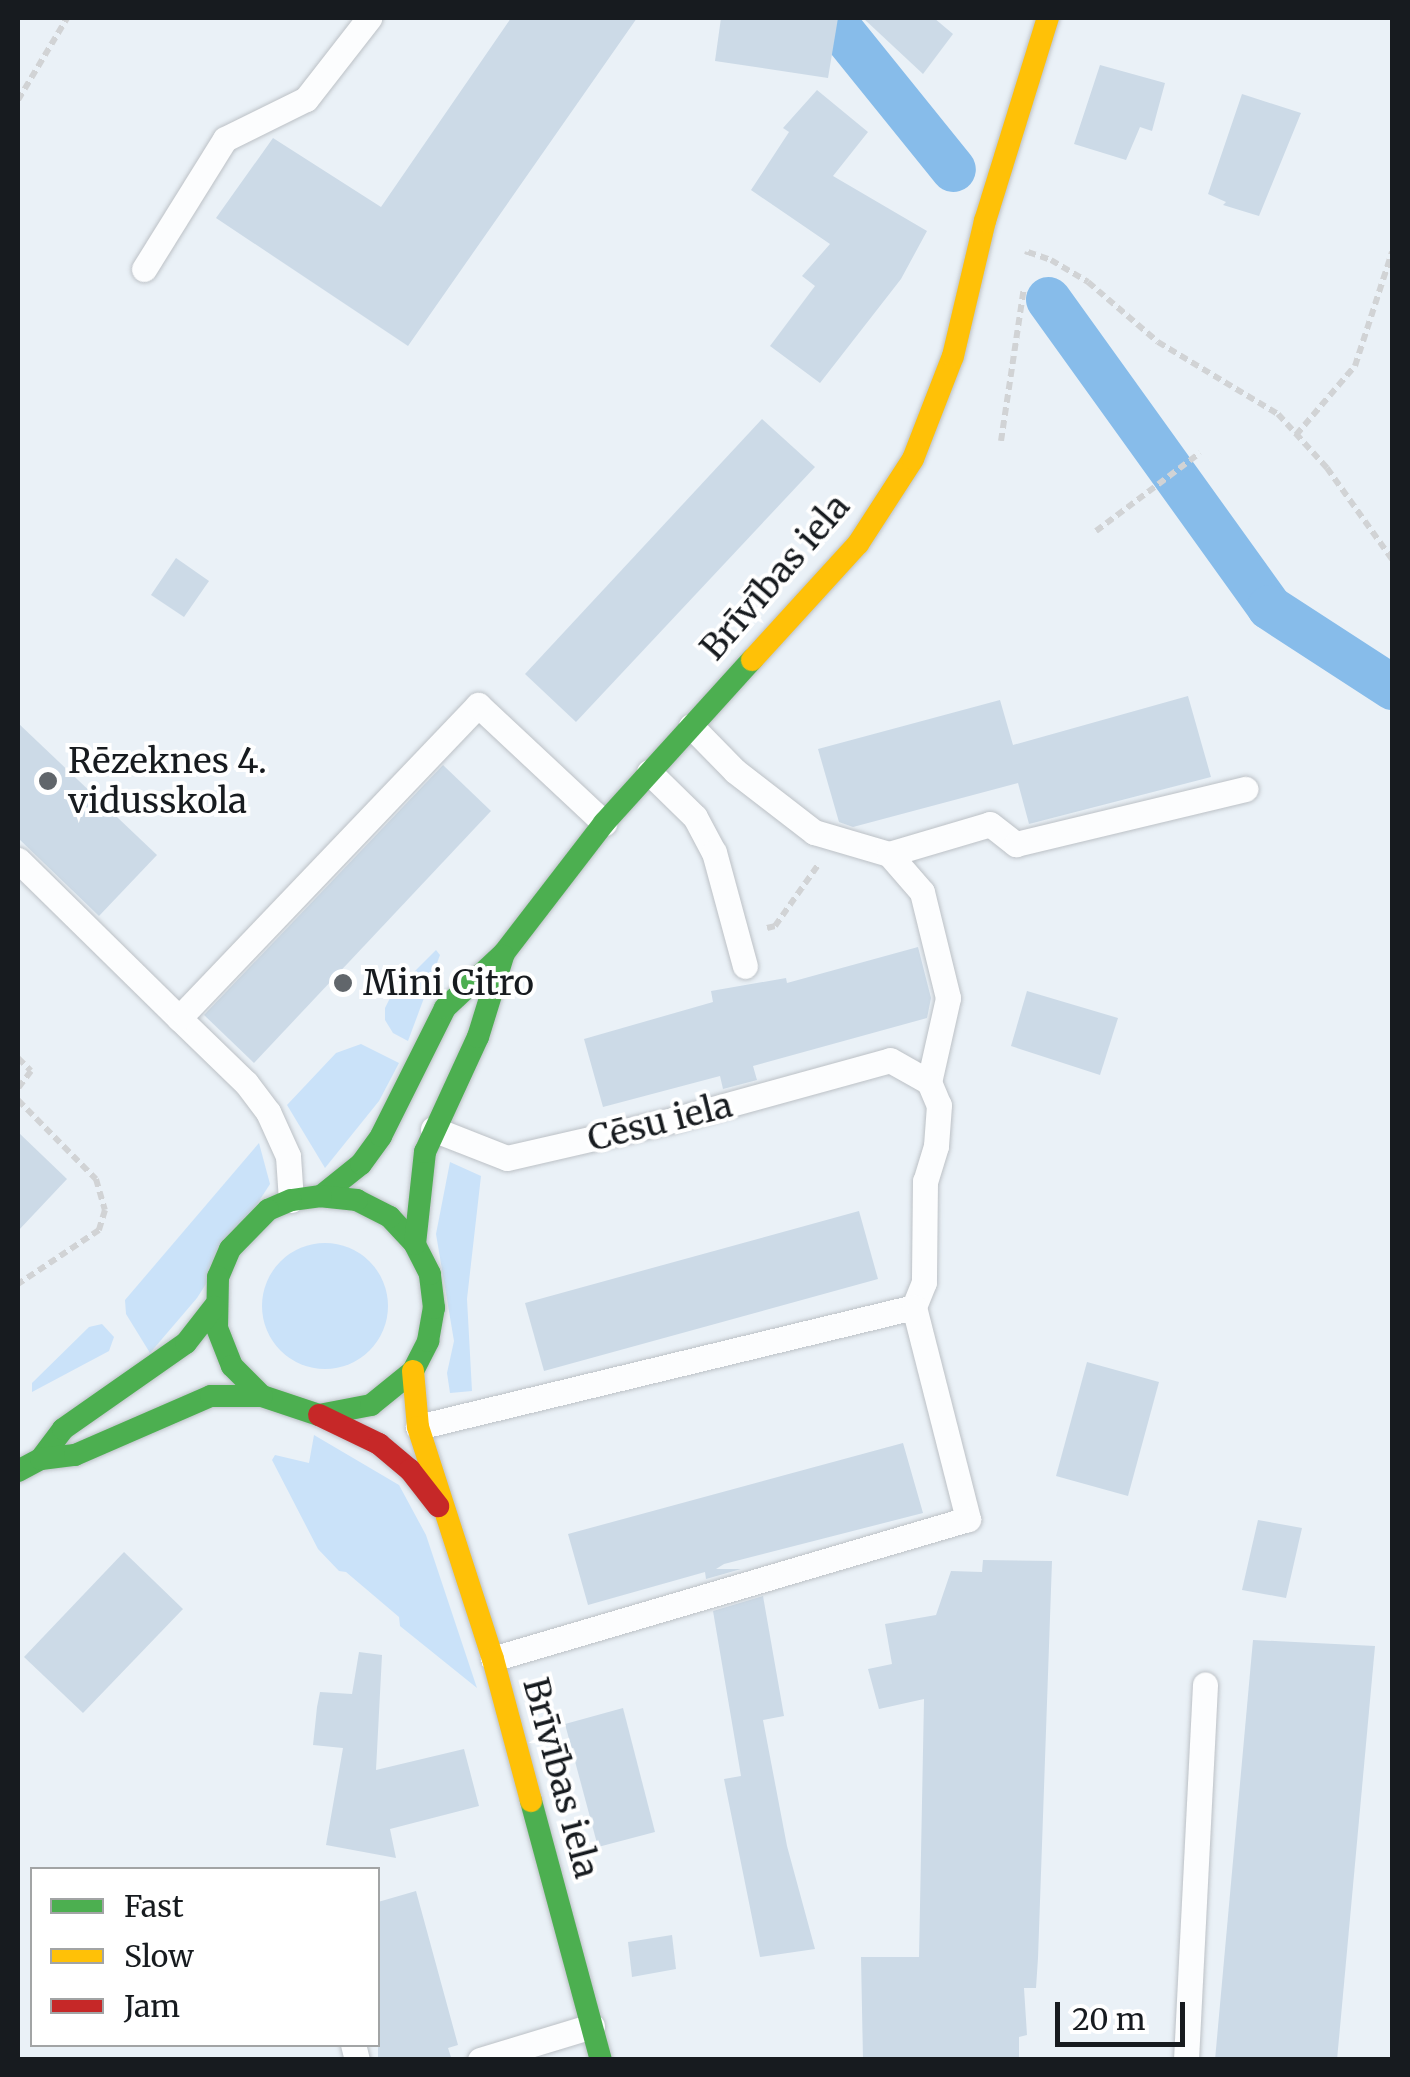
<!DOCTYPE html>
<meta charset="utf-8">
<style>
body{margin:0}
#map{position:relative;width:1410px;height:2077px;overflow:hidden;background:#eaf1f7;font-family:Merriweather,serif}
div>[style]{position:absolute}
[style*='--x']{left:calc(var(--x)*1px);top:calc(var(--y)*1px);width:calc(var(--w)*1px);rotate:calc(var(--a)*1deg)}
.green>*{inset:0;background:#cae2f9}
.round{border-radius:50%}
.canal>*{height:45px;margin:-22.5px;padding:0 22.5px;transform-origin:22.5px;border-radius:22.5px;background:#87bcea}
.building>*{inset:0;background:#ccdae7}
.path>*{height:6px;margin-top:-3px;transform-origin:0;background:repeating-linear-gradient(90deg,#d1d3d5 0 8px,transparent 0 13px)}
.roads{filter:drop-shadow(0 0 2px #bcc1c6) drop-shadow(0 0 2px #bcc1c6)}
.lane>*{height:25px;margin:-12.5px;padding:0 12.5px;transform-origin:12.5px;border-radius:12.5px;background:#fcfdfe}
.fast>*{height:22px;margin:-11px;padding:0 11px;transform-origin:11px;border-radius:11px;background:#4caf50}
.slow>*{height:22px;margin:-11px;padding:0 11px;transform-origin:11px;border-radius:11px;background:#ffc107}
.jam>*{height:22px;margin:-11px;padding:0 11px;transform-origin:11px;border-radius:11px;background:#c62828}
.dots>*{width:28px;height:28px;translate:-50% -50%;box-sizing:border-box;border:5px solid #fff;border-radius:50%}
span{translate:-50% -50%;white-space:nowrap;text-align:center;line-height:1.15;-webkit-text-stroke:8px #fff;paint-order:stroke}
.street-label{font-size:35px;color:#171b1f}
.poi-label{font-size:35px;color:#171b1f}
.left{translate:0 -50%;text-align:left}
.frame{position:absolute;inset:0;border:20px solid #171b1f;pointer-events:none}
.legend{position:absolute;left:30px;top:1867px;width:350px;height:180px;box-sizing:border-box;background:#fff;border:2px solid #a2a4a5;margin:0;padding:12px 18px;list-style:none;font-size:30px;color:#171b1f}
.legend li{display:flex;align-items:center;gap:20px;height:50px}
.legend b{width:50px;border:2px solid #a2a4a5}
.scale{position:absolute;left:1055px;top:2002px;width:130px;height:45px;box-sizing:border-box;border:5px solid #171b1f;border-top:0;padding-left:12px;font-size:30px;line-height:35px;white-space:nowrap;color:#171b1f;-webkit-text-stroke:8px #fff;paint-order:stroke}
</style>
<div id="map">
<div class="green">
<i style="clip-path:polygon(436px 950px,440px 955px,408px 1041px,393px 1033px,385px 1020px,385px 1008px,392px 994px)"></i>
<i style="clip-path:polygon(361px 1044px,399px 1063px,379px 1101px,325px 1168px,287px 1105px,336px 1053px)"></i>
<i style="clip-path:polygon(259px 1143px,270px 1184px,197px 1298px,150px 1353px,126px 1314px,125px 1300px)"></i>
<i style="clip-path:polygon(450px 1162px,481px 1176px,467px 1299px,472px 1391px,450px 1393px,447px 1373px,454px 1341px,436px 1234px)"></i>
<i class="round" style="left:262px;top:1243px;width:126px;height:126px"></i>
<i style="clip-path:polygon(102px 1324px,114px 1337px,109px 1351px,32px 1392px,32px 1383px,89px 1327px)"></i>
<i style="clip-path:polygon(314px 1435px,399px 1485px,426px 1535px,477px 1688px,400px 1626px,399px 1617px,346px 1572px,339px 1571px,318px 1549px,272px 1460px,275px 1455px,309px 1463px)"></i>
</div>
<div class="canal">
<i style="--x:831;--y:18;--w:194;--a:51.1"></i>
<i style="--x:1048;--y:299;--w:379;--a:54.3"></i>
<i style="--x:1269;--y:607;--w:147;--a:33"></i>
</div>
<div class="building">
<i style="clip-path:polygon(511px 18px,637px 18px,408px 346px,216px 218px,273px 138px,381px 207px)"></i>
<i style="clip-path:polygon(721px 18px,838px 18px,828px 78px,715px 61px)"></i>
<i style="clip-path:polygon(863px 18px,934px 18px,953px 34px,923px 74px)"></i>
<i style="clip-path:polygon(1100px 65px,1165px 83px,1152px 131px,1140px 127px,1126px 160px,1074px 144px)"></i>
<i style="clip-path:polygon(817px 90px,868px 132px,833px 176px,927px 231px,901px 279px,820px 383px,770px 346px,815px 286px,802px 276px,830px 244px,751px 190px,789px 132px,783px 128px)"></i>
<i style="clip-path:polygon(1242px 94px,1301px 113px,1259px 216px,1223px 205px,1226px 202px,1208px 194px)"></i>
<i style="clip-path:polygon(762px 419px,815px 467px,576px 722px,525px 674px)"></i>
<i style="clip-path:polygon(176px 558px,209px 581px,184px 617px,151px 595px)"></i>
<i style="clip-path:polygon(1188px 696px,1211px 777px,1029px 824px,1018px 783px,853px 827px,839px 822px,818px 749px,1000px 700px,1013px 745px)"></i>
<i style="clip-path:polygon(18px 723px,157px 855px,99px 916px,18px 838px)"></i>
<i style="clip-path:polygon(443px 765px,491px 811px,254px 1063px,204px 1015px)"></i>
<i style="clip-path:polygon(918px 947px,931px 998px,927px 1018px,753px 1066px,757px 1080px,723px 1089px,720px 1076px,603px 1107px,584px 1039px,713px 1002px,711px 991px,786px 978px,787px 983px)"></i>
<i style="clip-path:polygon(1027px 991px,1118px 1018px,1100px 1075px,1011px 1046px)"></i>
<i style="clip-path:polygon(18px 1132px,67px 1179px,18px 1231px)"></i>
<i style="clip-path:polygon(859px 1211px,878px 1279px,544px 1371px,525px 1303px)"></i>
<i style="clip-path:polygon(1087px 1362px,1159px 1382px,1128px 1496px,1056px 1476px)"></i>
<i style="clip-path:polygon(903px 1443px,923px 1513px,724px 1564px,716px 1569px,741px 1569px,706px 1579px,705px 1572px,588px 1605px,568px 1534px)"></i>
<i style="clip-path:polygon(1258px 1520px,1302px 1528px,1286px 1598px,1242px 1590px)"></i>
<i style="clip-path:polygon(124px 1552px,183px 1609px,83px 1713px,24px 1657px)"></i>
<i style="clip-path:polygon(983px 1560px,1052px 1561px,1038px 1958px,1036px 1988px,1024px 1988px,1027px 2035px,1019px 2037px,1019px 2060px,863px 2060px,861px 1957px,919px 1957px,924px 1699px,879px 1709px,868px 1669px,892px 1664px,885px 1624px,936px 1615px,951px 1571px,982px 1572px)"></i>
<i style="clip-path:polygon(763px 1596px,784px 1716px,763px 1720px,787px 1846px,815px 1949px,760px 1957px,724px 1779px,741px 1776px,713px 1611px)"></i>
<i style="clip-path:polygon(1253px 1640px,1375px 1646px,1337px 2060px,1215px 2060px)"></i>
<i style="clip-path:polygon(359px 1652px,382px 1655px,376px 1770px,464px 1749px,479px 1806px,390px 1829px,396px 1858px,326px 1845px,343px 1748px,313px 1745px,317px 1707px,320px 1692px,352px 1694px)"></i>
<i style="clip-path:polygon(623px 1708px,655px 1832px,598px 1847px,565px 1724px)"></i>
<i style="clip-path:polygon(416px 1891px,458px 2045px,448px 2048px,452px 2060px,378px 2060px,378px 1902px)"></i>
<i style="clip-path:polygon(672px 1935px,676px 1969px,632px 1977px,628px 1942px)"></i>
</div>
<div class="path">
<i style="--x:18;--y:100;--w:96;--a:-59.1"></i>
<i style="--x:1027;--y:255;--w:3;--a:-72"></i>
<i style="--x:1028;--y:252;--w:24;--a:19"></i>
<i style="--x:1051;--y:260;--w:43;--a:30.7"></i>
<i style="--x:1088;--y:282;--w:92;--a:40.6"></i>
<i style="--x:1158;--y:342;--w:140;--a:31"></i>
<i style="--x:1278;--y:414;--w:73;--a:47.8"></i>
<i style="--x:1327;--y:468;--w:112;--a:54.5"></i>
<i style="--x:1296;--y:435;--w:91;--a:-49.5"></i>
<i style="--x:1355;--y:366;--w:120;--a:-72"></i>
<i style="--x:1001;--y:441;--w:155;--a:-81.5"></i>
<i style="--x:1096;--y:531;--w:130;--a:-36.9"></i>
<i style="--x:767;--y:928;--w:8;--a:-14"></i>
<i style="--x:775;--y:926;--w:75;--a:-54.8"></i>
<i style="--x:18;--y:1058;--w:18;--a:45"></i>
<i style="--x:31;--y:1071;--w:21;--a:127"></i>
<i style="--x:18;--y:1100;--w:111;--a:45.4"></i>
<i style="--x:96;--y:1179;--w:32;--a:74"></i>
<i style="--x:105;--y:1210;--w:21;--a:107"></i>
<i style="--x:99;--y:1230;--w:97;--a:146.3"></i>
</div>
<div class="roads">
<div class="lane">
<i style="--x:144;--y:269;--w:153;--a:-58.1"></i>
<i style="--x:225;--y:139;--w:90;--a:-26.3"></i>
<i style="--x:306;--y:99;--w:103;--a:-52.1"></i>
<i style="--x:691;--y:726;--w:63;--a:45.6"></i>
<i style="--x:735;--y:771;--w:100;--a:37.7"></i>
<i style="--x:814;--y:832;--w:78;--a:16.3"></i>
<i style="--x:889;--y:854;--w:50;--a:49"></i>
<i style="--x:922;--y:892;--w:109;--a:76.2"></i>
<i style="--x:948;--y:998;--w:86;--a:102.7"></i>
<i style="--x:649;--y:772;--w:64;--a:44.4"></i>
<i style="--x:695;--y:817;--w:40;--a:62"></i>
<i style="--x:714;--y:852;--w:118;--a:74.8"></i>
<i style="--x:889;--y:854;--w:105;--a:-16.5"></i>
<i style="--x:990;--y:824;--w:33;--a:38"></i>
<i style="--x:1016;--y:844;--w:236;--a:-13.5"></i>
<i style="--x:18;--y:860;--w:226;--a:44.5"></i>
<i style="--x:433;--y:1129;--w:79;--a:21.4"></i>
<i style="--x:507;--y:1158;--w:166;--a:-12.9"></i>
<i style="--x:669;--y:1121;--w:229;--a:-15.4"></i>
<i style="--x:890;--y:1060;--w:45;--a:29.4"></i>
<i style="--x:929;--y:1082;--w:25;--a:67"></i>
<i style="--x:939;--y:1105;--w:41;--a:94.2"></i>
<i style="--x:936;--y:1146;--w:37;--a:107"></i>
<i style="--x:925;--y:1181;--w:101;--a:90.6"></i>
<i style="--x:924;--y:1282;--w:27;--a:112"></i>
<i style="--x:291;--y:1200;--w:44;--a:-93.9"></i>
<i style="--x:288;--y:1156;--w:48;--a:-114.4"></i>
<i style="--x:268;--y:1112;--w:36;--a:-127"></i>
<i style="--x:246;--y:1083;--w:93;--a:-135.9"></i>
<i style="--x:179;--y:1018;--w:433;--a:-46.3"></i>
<i style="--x:478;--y:705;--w:173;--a:43.1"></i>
<i style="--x:418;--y:1427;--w:510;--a:-13.6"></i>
<i style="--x:914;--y:1307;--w:219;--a:75.7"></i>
<i style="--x:968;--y:1519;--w:495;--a:163.6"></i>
<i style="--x:353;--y:2044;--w:16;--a:76"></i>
<i style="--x:480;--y:2060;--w:117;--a:-16.9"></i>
<i style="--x:1186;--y:2060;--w:376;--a:-87.1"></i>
</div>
<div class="fast">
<i style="--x:321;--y:1196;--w:51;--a:-38.7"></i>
<i style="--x:361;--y:1164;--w:34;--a:-54"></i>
<i style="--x:381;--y:1136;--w:143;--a:-63.4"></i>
<i style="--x:445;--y:1008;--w:81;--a:-43"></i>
<i style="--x:504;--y:953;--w:164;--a:-52.4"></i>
<i style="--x:604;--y:823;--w:220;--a:-47.8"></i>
<i style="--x:415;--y:1244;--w:37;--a:-133"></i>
<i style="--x:390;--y:1217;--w:37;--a:-153"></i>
<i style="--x:357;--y:1200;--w:36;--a:-174"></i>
<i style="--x:321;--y:1196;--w:30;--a:172"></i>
<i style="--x:291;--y:1200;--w:25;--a:157"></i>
<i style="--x:268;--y:1210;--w:54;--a:134.3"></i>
<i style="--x:230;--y:1249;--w:30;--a:113"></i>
<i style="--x:218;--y:1277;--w:51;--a:91.1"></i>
<i style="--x:217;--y:1328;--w:41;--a:68.5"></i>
<i style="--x:232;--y:1366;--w:42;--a:45"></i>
<i style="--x:262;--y:1396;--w:60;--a:18.4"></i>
<i style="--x:319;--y:1415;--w:53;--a:-10.9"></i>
<i style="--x:371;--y:1405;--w:54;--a:-39"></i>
<i style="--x:413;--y:1371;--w:34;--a:-63"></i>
<i style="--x:428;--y:1341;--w:34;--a:-80"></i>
<i style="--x:434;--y:1308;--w:34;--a:-97"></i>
<i style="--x:430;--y:1274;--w:34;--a:-117"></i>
<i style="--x:415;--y:1244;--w:93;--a:-83.8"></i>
<i style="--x:425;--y:1152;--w:127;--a:-65.3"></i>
<i style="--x:478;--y:1037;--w:85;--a:-72.8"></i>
<i style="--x:42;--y:1457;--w:35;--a:-53"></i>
<i style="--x:63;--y:1429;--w:150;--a:-35"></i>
<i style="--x:186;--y:1343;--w:46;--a:-52.1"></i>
<i style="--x:18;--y:1471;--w:26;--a:-28"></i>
<i style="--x:41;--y:1459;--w:34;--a:-7"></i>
<i style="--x:75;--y:1455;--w:148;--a:-23.5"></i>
<i style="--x:211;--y:1396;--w:51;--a:0"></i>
<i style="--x:531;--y:1801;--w:268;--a:74.9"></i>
</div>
<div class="slow">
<i style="--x:752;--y:660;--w:157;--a:-47.6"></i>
<i style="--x:858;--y:544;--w:101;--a:-57.1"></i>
<i style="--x:913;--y:459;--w:110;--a:-68.8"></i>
<i style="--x:953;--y:356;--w:139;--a:-76.7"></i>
<i style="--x:985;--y:221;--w:213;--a:-72.8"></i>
<i style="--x:413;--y:1371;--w:56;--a:84.9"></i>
<i style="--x:418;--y:1427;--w:244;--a:72.1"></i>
<i style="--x:493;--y:1659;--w:147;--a:75"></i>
</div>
<div class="jam">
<i style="--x:319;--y:1415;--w:67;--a:25.8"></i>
<i style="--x:379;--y:1444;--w:40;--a:40"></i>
<i style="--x:410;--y:1470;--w:46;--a:52.1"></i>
</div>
</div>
<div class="dots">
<i style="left:48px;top:781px;background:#61666b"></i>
<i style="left:343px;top:983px;background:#61666b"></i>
</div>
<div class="street-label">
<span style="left:775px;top:577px;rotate:-49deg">Brīvības iela</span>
<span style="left:660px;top:1122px;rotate:-14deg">Cēsu iela</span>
<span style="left:561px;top:1778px;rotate:75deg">Brīvības iela</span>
</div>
<div class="poi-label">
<span class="left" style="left:68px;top:781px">Rēzeknes 4.<br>vidusskola</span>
<span class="left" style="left:363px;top:983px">Mini Citro</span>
</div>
<div class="frame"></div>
<ul class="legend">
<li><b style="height:12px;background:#4caf50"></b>Fast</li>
<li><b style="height:12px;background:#ffc107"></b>Slow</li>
<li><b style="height:12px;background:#c62828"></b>Jam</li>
</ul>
<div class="scale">20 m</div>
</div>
